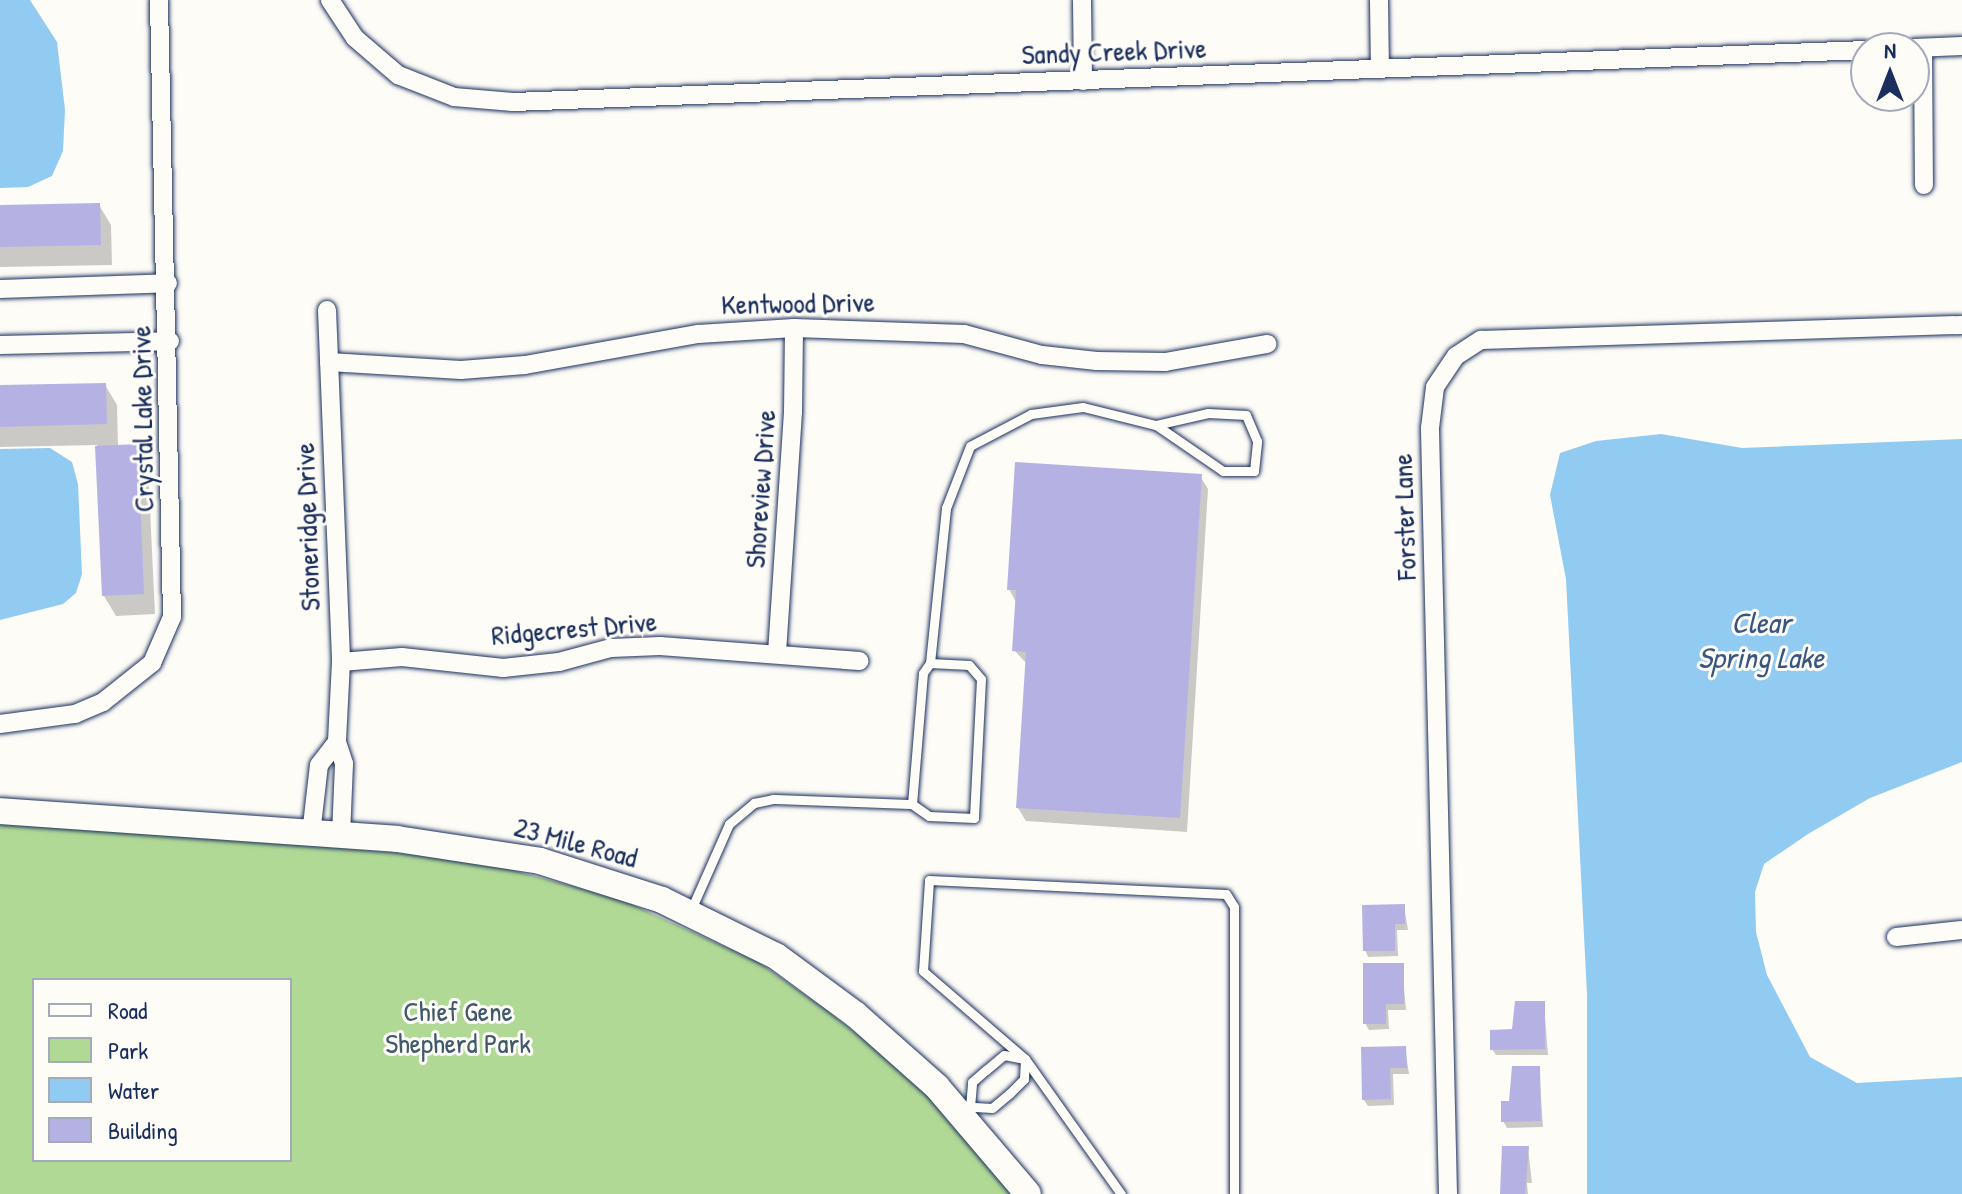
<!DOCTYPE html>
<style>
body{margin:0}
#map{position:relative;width:1962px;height:1194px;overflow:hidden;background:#fdfcf7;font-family:"Patrick Hand",sans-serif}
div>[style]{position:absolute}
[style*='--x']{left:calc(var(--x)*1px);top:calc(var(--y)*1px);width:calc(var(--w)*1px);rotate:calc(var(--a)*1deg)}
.green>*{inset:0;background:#b1d996}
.water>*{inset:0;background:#92cbf1}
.shadow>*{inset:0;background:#0003}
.building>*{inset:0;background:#b5b2e3}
.roads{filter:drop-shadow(0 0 2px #1b2f5e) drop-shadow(0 0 2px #1b2f5e)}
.service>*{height:9px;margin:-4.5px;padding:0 4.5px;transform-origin:4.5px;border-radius:4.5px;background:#fdfcf7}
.minor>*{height:18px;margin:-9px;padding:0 9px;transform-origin:9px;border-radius:9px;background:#fdfcf7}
.secondary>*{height:26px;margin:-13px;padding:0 13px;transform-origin:13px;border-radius:13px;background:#fdfcf7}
span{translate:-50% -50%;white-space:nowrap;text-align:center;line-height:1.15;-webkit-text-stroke:6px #fdfcf7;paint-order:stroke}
.street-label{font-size:28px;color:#1b2f5e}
.park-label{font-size:28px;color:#405a6c}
.water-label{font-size:30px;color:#395683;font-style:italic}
.legend{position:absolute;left:32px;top:978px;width:260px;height:184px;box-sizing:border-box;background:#fdfcf7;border:2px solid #a3aaba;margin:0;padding:10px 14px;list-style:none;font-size:24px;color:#1b2f5e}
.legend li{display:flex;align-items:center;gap:16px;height:40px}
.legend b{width:40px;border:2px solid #a3aaba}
.north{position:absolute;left:1850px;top:32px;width:80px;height:80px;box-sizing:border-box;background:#fdfcf7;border:2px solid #a3aaba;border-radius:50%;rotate:0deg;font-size:22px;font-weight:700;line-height:32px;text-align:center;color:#1b2f5e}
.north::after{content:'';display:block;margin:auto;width:28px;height:36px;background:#1b2f5e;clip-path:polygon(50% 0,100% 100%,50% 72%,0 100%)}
</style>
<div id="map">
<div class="green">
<i style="clip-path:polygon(evenodd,0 820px,471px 859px,620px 899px,758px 962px,829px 1012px,931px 1093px,1019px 1194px,0 1194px,0 820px,34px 980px,290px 980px,290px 1160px,34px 1160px,34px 980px)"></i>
</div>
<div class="water">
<i style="clip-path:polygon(0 0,30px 0,57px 42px,65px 110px,63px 151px,52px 176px,28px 187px,0 188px)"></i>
<i style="clip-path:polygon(1661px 434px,1742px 448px,1962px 439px,1962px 762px,1870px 798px,1808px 834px,1764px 864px,1755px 892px,1756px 932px,1767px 975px,1810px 1057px,1857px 1083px,1962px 1077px,1962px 1194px,1587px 1194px,1587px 995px,1566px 579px,1550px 495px,1560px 453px,1596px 441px)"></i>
<i style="clip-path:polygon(50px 448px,72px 462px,78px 484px,82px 574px,76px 593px,63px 604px,0 620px,0 449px)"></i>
</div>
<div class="shadow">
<i style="clip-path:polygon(99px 205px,111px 225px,112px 265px,0 267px,0 207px)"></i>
<i style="clip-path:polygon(105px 385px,117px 405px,118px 447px,136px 446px,148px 466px,155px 614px,116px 616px,104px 596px,97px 445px,0 447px,0 387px)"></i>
<i style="clip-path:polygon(1200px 476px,1208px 489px,1187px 832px,1026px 821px,1018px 808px,1027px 664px,1014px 650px,1017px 604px,1009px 589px)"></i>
<i style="clip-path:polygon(1404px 906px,1408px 930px,1397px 930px,1398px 956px,1368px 957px,1365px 950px)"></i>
<i style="clip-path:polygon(1402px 965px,1406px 1010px,1388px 1010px,1389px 1029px,1369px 1030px,1365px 1023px)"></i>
<i style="clip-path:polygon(1544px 1003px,1548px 1055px,1496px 1055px,1492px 1049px)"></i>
<i style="clip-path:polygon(1405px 1048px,1409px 1074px,1393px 1074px,1394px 1105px,1368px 1106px,1364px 1100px)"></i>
<i style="clip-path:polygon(1539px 1068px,1543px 1127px,1507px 1128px,1503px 1121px,1511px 1103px)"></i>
<i style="clip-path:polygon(1528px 1148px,1532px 1183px,1527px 1183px,1528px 1194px,1502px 1194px)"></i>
</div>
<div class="building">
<i style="clip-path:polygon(100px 203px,101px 245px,0 247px,0 205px)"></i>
<i style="clip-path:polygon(106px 383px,107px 424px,0 427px,0 385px)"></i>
<i style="clip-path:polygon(138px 444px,144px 594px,102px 596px,95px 446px)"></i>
<i style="clip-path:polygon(1015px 462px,1202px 474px,1180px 818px,1016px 808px,1026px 652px,1012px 651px,1016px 590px,1007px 590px)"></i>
<i style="clip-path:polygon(1405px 904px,1405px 924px,1395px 924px,1395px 951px,1363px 951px,1362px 905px)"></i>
<i style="clip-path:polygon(1363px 963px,1404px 963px,1404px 1004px,1386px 1004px,1386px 1024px,1363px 1024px)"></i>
<i style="clip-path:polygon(1515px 1001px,1545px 1001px,1545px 1049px,1490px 1050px,1490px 1030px,1512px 1029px)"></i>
<i style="clip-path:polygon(1406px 1046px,1407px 1068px,1390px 1068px,1391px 1099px,1362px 1100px,1361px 1047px)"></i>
<i style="clip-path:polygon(1512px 1066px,1540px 1066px,1541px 1121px,1501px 1122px,1501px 1101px,1509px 1101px)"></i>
<i style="clip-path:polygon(1502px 1146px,1529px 1146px,1525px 1194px,1500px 1194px)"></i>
</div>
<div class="roads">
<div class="service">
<i style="--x:930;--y:663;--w:156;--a:-84.1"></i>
<i style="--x:946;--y:508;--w:66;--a:-68.8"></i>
<i style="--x:970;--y:446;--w:69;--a:-27.7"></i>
<i style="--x:1031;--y:414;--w:52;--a:-7.7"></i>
<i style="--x:1083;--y:407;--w:75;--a:13.9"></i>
<i style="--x:1156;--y:425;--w:81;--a:34.5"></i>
<i style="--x:1223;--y:471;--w:31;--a:0"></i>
<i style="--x:1254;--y:471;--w:30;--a:-84"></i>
<i style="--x:1257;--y:441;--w:28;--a:-113"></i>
<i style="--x:1246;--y:415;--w:38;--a:-177"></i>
<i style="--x:1208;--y:413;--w:53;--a:167"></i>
<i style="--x:690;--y:912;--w:96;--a:-66.1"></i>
<i style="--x:729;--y:824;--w:33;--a:-40"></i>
<i style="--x:754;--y:803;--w:19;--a:-12"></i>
<i style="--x:773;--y:799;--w:139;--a:2.1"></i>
<i style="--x:912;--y:804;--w:131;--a:-85.2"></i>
<i style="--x:923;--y:673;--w:12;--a:-55"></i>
<i style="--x:930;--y:663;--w:39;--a:3"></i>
<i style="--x:969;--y:665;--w:18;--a:49"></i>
<i style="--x:981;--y:679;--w:139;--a:92.9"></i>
<i style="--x:974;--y:818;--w:45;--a:-177.5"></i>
<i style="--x:929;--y:816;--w:21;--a:-145"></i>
<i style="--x:965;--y:1113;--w:8;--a:-50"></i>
<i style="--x:970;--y:1107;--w:25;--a:-85"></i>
<i style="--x:972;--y:1082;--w:18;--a:-41"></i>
<i style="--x:986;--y:1070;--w:23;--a:-40"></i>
<i style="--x:1004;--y:1055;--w:21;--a:11"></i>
<i style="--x:1025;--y:1059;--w:20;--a:93"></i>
<i style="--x:1024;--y:1079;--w:20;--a:135"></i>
<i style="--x:1010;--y:1093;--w:23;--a:140"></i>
<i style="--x:992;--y:1108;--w:22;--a:-177"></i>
<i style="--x:1121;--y:1194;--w:166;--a:-125.4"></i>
<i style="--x:1025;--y:1059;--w:135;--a:-139.2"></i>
<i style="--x:923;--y:971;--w:91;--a:-86.2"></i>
<i style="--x:929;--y:880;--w:297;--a:2.7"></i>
<i style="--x:1226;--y:894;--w:15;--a:58"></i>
<i style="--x:1234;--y:907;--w:287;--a:90"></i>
</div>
<div class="minor">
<i style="--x:330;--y:0;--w:45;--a:56.7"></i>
<i style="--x:355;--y:38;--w:57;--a:40.7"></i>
<i style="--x:398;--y:75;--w:60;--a:21.4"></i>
<i style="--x:454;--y:97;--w:59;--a:4.8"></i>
<i style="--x:513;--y:102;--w:1354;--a:-2.2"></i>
<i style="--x:1082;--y:0;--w:81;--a:89.3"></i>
<i style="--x:1379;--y:0;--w:69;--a:89.2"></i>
<i style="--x:1914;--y:48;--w:48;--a:-2.4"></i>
<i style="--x:1923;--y:48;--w:137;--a:89.6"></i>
<i style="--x:0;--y:289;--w:168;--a:-2"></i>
<i style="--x:327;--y:310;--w:352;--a:87.7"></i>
<i style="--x:341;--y:662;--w:80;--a:92.9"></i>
<i style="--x:337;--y:742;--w:23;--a:72"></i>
<i style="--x:344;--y:764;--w:72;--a:92.4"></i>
<i style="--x:0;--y:345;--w:170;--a:-1.3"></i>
<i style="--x:329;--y:362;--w:132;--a:3.5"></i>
<i style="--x:461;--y:370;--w:64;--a:-4.5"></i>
<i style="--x:525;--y:365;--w:176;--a:-10.2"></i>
<i style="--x:698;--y:334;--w:96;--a:-3.6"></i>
<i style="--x:794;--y:328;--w:170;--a:2"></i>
<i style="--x:964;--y:334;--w:81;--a:15.1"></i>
<i style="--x:1042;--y:355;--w:55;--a:6.2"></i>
<i style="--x:1097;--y:361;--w:68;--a:0.8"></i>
<i style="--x:1165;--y:362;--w:104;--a:-10"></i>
<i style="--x:777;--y:653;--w:242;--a:-86.2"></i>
<i style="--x:793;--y:412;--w:84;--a:-89.3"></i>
<i style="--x:341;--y:662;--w:61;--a:-4.7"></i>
<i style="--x:402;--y:657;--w:102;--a:6.2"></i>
<i style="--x:503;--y:668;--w:56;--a:-6.1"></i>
<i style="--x:559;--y:662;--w:54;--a:-15.1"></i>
<i style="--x:611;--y:648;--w:49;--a:-2.3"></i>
<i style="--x:660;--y:646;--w:200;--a:4.3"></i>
<i style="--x:0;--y:724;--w:76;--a:-7.6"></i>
<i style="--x:75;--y:714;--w:30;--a:-23"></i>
<i style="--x:103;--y:702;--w:63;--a:-38.5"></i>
<i style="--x:152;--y:663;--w:50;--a:-66.5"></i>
<i style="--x:172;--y:617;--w:617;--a:-91.21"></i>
<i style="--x:311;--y:834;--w:69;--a:-83.4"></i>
<i style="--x:319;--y:765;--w:29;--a:-52"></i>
<i style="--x:1896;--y:937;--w:66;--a:-6.1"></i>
<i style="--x:1448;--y:1194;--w:766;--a:-91.35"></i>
<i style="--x:1430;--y:428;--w:41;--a:-83"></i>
<i style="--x:1435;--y:387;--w:37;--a:-56"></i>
<i style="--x:1456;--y:356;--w:30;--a:-33"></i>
<i style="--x:1481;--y:340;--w:481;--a:-1.8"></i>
</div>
<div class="secondary">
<i style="--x:0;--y:811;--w:398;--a:4"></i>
<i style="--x:397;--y:839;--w:145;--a:8.7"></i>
<i style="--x:540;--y:861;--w:128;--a:17.7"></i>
<i style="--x:662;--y:900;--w:127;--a:26.2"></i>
<i style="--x:776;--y:956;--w:99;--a:36.4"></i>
<i style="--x:856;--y:1015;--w:108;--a:41.6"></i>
<i style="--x:937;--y:1087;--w:140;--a:49.6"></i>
</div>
</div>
<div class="street-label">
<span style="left:1114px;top:51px;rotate:-2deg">Sandy Creek Drive</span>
<span style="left:798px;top:303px;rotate:-1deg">Kentwood Drive</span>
<span style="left:142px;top:419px;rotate:-91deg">Crystal Lake Drive</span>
<span style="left:760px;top:489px;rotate:-86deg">Shoreview Drive</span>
<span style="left:1404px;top:517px;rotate:-92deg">Forster Lane</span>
<span style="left:307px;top:527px;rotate:-92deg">Stoneridge Drive</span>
<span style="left:574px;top:628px;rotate:-5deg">Ridgecrest Drive</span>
<span style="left:576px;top:842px;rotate:15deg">23 Mile Road</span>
</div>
<div class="park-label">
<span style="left:458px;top:1027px">Chief Gene<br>Shepherd Park</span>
</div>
<div class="water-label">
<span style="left:1761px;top:639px">Clear<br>Spring Lake</span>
</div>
<ul class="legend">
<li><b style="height:10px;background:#fdfcf7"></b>Road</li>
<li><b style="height:22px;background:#b1d996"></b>Park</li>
<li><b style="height:22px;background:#92cbf1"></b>Water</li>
<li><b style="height:22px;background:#b5b2e3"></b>Building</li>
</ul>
<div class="north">N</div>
</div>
